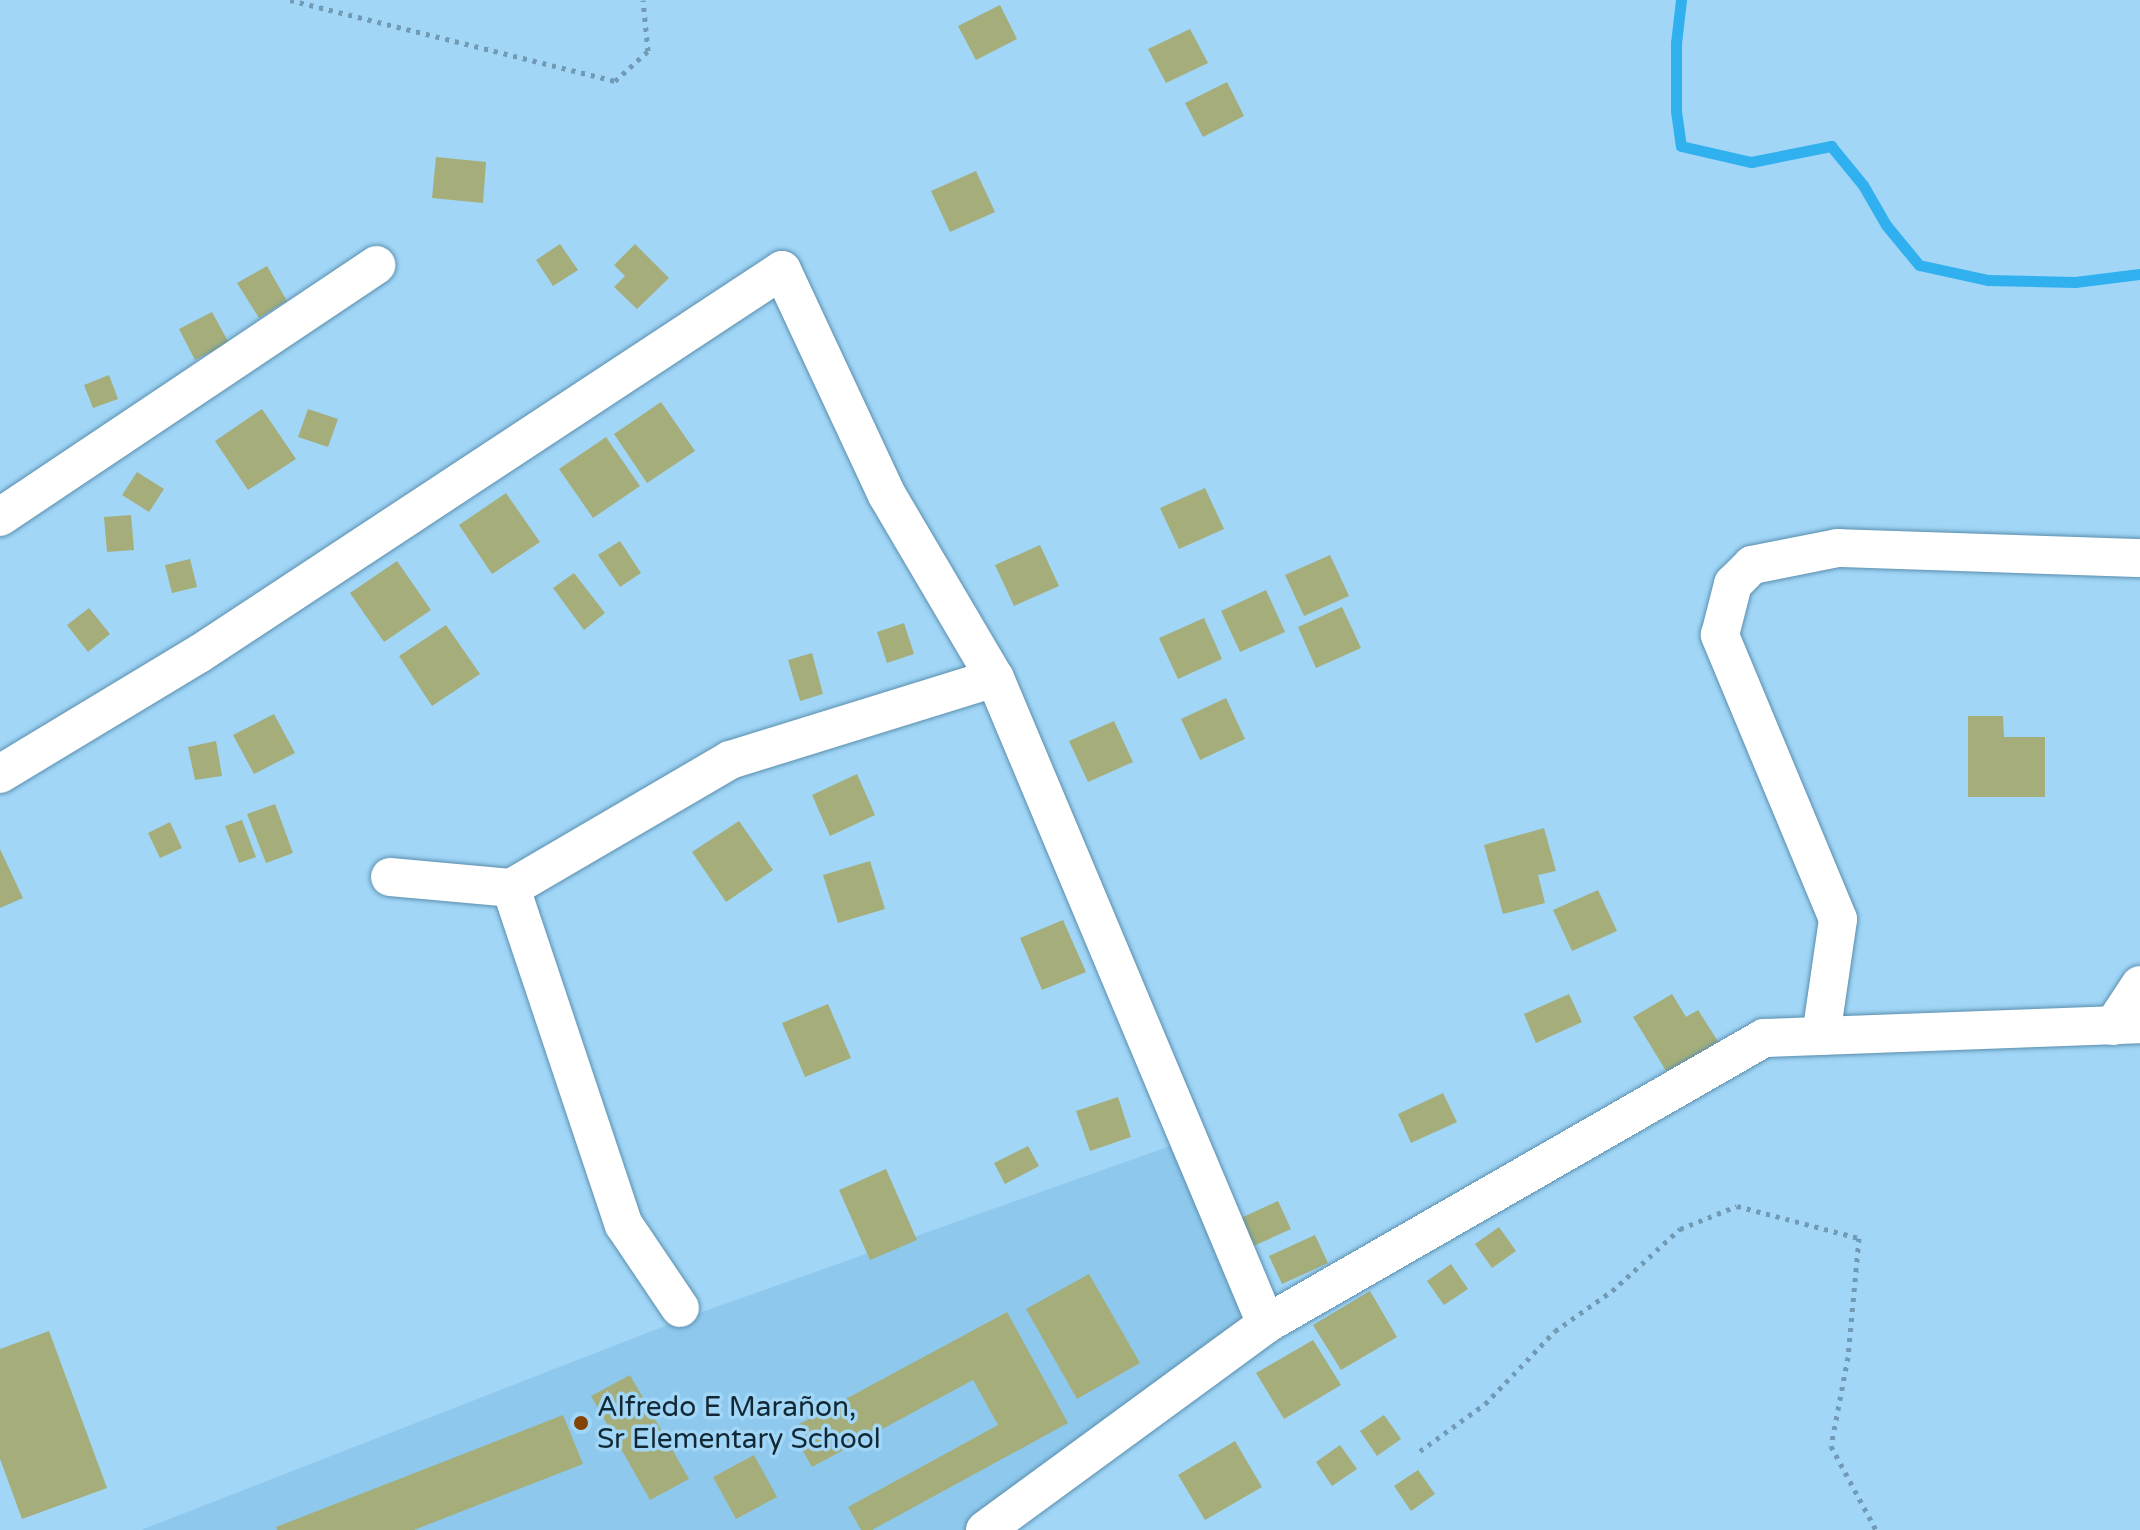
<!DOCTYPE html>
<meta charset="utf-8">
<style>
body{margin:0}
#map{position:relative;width:2140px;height:1530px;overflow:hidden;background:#a1d6f7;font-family:"Varela Round",sans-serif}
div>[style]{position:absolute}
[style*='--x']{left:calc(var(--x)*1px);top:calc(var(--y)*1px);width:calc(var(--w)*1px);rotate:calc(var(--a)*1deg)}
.built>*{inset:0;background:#8ec9ed}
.stream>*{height:11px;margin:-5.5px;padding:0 5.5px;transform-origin:5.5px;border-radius:5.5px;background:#31b0ef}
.building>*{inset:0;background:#a5ae7a}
.path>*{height:5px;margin-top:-2.5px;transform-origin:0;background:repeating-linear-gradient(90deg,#719bb5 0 4px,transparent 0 10px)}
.roads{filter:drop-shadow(0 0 2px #5b8ead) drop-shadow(0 0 2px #5b8ead)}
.street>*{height:38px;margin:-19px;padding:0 19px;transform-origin:19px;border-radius:19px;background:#fff}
.dots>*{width:22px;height:22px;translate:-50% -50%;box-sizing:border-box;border:4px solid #a1d6f7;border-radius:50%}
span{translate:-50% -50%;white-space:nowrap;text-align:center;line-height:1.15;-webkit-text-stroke:7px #a1d6f7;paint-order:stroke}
.poi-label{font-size:28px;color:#122834}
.left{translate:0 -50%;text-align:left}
</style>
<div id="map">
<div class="built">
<i style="clip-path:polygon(1176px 1144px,1248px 1320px,965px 1530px,141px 1530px,688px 1317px)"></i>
</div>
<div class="stream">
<i style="--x:1681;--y:0;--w:43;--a:96.6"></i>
<i style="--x:1676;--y:43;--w:68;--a:90"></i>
<i style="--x:1676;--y:111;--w:35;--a:82"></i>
<i style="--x:1681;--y:146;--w:72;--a:12.9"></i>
<i style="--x:1751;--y:162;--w:82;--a:-11.3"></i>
<i style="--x:1831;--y:146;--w:50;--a:50.6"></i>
<i style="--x:1863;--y:185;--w:46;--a:60.1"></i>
<i style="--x:1886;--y:225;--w:52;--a:50.5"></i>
<i style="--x:1919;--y:265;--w:71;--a:12.3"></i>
<i style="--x:1988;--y:280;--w:87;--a:1.3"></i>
<i style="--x:2075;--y:282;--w:65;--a:-7"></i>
</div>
<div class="building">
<i style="clip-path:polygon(1000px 5px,1017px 39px,976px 60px,958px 26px)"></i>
<i style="clip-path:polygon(1190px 29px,1208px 63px,1166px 83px,1148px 49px)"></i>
<i style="clip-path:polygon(1227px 82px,1244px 116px,1203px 137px,1185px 103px)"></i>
<i style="clip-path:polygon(436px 157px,486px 162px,483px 203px,432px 198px)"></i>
<i style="clip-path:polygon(976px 171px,995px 212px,950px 232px,931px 191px)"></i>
<i style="clip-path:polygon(560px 244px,578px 270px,553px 286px,536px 260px)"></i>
<i style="clip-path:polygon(635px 244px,669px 278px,637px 309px,614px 287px,625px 276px,614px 265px)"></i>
<i style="clip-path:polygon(267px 266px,287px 301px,259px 318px,237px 283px)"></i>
<i style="clip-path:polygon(212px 312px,229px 343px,195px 360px,179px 329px)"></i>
<i style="clip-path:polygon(109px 375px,118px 399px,93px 408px,84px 385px)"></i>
<i style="clip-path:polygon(661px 402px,695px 451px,647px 483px,614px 434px)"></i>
<i style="clip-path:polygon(262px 409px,296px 459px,248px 490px,215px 441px)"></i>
<i style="clip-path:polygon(308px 409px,338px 419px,328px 447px,298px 437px)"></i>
<i style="clip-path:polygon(606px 437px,640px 486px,593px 518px,559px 469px)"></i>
<i style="clip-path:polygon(137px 472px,164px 489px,149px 512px,122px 495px)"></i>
<i style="clip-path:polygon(1205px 488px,1224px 529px,1179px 549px,1160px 508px)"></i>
<i style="clip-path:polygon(506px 493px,540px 542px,492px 574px,459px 525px)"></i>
<i style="clip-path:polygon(131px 515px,134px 550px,107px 552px,104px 517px)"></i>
<i style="clip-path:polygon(620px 541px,641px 573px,620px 587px,598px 555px)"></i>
<i style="clip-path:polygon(1040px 545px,1059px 586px,1014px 606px,995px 565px)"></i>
<i style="clip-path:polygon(1330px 555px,1349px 596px,1304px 616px,1285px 575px)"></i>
<i style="clip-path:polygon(190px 559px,197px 587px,172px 593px,165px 565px)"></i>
<i style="clip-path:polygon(397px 561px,431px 610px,384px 642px,350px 593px)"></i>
<i style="clip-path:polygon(574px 573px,605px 613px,584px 630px,553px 588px)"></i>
<i style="clip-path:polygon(1266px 590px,1285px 632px,1240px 652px,1221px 611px)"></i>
<i style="clip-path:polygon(1342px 607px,1361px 648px,1316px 668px,1298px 627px)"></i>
<i style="clip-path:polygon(89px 608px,110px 634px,88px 652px,67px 625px)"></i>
<i style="clip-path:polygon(1204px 618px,1222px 659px,1178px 679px,1159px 638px)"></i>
<i style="clip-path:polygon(904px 623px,914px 654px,887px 663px,877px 632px)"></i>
<i style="clip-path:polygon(446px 625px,480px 674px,432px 706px,399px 656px)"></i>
<i style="clip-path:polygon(812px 653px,823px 694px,800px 701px,788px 660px)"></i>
<i style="clip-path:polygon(1226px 698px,1245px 739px,1200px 760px,1181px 719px)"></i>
<i style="clip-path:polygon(274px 714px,295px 753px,254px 774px,233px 735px)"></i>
<i style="clip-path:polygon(1968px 716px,2003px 716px,2004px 737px,2045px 737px,2045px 797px,1968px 797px)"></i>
<i style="clip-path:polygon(1114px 721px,1133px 762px,1088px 782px,1069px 741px)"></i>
<i style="clip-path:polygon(216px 741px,222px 776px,195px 780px,188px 747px)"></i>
<i style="clip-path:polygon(857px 774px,875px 815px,830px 836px,812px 795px)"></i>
<i style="clip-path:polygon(275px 804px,293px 853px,266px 863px,247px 814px)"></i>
<i style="clip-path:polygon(242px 820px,256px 857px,239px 863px,225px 826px)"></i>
<i style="clip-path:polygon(739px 821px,773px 870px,726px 902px,692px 852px)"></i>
<i style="clip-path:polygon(170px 822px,182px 848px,160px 858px,148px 833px)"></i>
<i style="clip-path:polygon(1544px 828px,1556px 871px,1538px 875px,1545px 903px,1503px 914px,1484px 845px)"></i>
<i style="clip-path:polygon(0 849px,23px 898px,0 908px)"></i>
<i style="clip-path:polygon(870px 861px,885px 909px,838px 923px,823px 875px)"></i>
<i style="clip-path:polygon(1598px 890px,1617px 931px,1572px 951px,1553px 910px)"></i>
<i style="clip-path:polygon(1063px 920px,1086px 972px,1042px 990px,1020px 938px)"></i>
<i style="clip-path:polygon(1569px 994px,1582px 1022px,1536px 1043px,1524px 1014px)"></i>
<i style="clip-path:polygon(1672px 994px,1686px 1017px,1698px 1010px,1719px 1043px,1668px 1074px,1633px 1017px)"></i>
<i style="clip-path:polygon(828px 1004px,851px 1058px,805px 1077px,782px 1023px)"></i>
<i style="clip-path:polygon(1443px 1093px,1457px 1122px,1411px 1143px,1398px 1114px)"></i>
<i style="clip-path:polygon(1118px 1097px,1131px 1137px,1090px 1151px,1076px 1111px)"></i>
<i style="clip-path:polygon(1028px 1146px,1039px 1166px,1005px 1184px,994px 1163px)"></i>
<i style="clip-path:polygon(886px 1169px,917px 1240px,870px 1260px,839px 1190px)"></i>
<i style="clip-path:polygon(1278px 1201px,1291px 1229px,1245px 1250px,1232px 1222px)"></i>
<i style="clip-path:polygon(1499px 1227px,1516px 1251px,1492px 1268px,1475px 1244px)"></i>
<i style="clip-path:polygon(1315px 1235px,1328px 1263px,1282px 1284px,1269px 1256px)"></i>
<i style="clip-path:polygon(1451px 1264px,1468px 1289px,1444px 1305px,1427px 1281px)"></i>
<i style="clip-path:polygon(1089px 1274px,1140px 1363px,1077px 1399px,1026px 1309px)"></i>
<i style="clip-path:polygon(1370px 1291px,1397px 1337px,1341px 1370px,1313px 1325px)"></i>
<i style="clip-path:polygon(1007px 1312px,1068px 1423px,872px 1530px,861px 1530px,848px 1507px,998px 1425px,973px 1380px,812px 1467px,790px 1429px)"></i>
<i style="clip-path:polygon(49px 1331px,107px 1488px,22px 1519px,0 1459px,0 1349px)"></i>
<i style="clip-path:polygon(1313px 1340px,1341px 1385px,1284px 1419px,1256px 1373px)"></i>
<i style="clip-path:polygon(630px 1375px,689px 1479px,650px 1500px,591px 1396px)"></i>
<i style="clip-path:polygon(563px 1415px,583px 1464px,414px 1530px,277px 1530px,276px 1527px)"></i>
<i style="clip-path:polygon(1384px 1415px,1401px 1439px,1377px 1456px,1360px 1431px)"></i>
<i style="clip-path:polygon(1235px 1441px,1262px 1487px,1205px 1520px,1178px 1475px)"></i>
<i style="clip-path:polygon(1340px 1445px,1357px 1469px,1332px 1486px,1316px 1462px)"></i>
<i style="clip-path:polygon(754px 1455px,777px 1497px,736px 1519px,713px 1477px)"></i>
<i style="clip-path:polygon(1418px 1470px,1435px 1494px,1411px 1511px,1394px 1486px)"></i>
</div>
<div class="path">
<i style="--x:290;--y:0;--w:335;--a:14"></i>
<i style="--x:615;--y:81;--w:45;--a:-42.3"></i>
<i style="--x:648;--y:51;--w:51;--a:-95.6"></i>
<i style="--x:1420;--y:1451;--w:80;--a:-35.9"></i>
<i style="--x:1485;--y:1404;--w:101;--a:-46.2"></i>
<i style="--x:1555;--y:1331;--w:70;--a:-35.1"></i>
<i style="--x:1612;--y:1291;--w:92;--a:-42.4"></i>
<i style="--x:1680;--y:1229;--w:61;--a:-22"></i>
<i style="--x:1737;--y:1206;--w:126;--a:14.7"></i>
<i style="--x:1859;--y:1238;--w:120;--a:95.3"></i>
<i style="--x:1848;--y:1357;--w:91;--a:100.8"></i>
<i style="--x:1831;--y:1446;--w:95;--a:61.8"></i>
</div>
<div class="roads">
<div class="street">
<i style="--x:0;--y:517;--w:453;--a:-33.8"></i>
<i style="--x:0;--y:774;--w:232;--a:-31.1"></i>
<i style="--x:199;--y:654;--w:698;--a:-33.37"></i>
<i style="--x:782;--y:270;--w:248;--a:65"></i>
<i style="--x:887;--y:495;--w:212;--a:59.5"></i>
<i style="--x:995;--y:678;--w:701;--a:67.24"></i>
<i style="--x:390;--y:877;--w:121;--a:5.2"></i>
<i style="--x:511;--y:888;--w:254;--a:-30.3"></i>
<i style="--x:730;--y:760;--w:277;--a:-17.2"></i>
<i style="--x:511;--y:888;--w:355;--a:71.5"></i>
<i style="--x:624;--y:1225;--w:100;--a:56"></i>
<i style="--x:2113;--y:1026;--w:49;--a:-56.6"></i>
<i style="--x:1821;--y:1036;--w:118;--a:-81.7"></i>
<i style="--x:1838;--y:919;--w:308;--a:-112.6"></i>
<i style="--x:1720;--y:635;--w:53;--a:-75.7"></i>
<i style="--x:1733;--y:584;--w:27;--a:-45"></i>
<i style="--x:1752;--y:565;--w:88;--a:-11.2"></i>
<i style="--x:1838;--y:548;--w:302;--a:1.9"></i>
<i style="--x:985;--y:1530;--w:348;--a:-36.2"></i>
<i style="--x:1266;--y:1324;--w:574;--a:-29.87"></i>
<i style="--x:1764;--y:1038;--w:376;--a:-2.1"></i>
</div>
</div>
<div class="dots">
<i style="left:581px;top:1423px;background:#824306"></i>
</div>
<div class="poi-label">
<span class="left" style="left:597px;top:1423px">Alfredo E Marañon,<br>Sr Elementary School</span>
</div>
</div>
